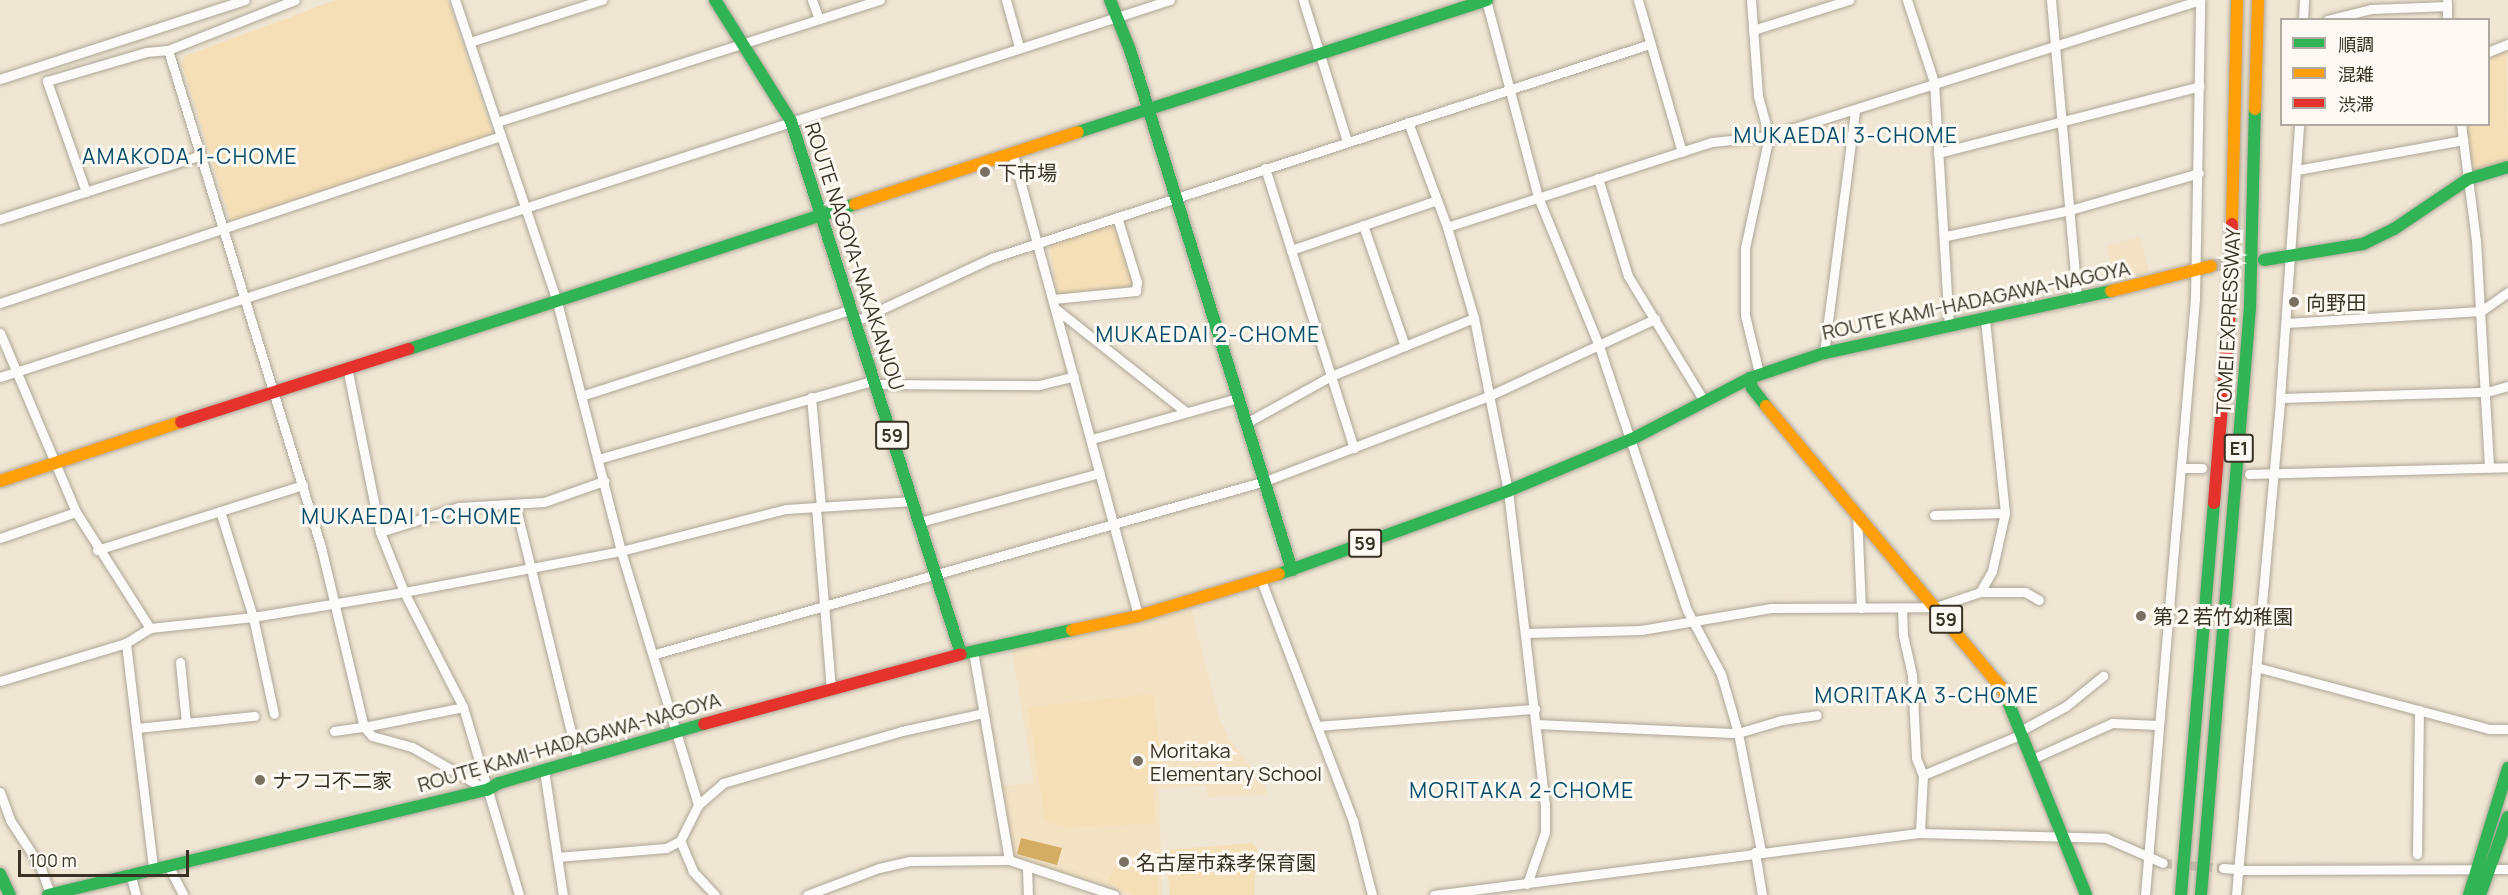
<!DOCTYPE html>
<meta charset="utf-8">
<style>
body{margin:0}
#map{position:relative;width:2508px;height:895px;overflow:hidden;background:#f0e6d4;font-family:Manrope,"Noto Sans JP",sans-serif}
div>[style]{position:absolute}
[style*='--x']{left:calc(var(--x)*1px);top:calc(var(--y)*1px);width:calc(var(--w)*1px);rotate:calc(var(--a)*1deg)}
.built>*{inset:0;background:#f3e2c3}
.green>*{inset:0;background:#f5dfb7}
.water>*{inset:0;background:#d3ad61}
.street-tunnel>*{height:9px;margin-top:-4.5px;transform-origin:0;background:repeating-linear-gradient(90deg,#cbc2b1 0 9px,transparent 0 13.5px)}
.secondary-tunnel>*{height:12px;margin-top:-6px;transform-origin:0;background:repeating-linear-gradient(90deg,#cbc2b1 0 12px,transparent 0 18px)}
.roads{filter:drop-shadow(0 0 2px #ada698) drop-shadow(0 0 2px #ada698)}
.street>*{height:9px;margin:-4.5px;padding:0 4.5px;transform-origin:4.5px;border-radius:4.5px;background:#fdfbf9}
.fast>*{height:12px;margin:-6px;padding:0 6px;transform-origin:6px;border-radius:6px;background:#30b455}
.slow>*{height:12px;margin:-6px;padding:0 6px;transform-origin:6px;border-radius:6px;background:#ff9f0a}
.jam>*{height:12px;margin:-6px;padding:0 6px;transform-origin:6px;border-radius:6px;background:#e5322d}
.dots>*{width:16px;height:16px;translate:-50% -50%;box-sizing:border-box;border:3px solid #fdf9f2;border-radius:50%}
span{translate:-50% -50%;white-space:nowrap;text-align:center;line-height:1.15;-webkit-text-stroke:6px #fdf9f2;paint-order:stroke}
.shield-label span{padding:2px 4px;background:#fdf9f2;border:2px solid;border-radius:4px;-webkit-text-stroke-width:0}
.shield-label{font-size:18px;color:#393124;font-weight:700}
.poi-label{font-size:20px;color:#393124}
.left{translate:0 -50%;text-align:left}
.street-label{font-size:20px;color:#393124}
.neighbourhood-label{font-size:21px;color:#004d69;letter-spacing:1.5px}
.legend{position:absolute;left:2280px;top:18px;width:210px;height:108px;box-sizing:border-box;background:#fdf9f2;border:2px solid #afa9a0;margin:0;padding:8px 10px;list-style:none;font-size:18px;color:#393124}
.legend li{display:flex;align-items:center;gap:12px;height:30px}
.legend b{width:30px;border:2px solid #afa9a0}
.scale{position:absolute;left:18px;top:850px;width:171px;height:27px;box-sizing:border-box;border:3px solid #393124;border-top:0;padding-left:8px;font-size:18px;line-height:21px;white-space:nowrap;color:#393124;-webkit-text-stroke:4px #fdf9f2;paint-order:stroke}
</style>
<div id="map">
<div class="built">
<i style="clip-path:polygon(2140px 237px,2149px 272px,2115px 280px,2106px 246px)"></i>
<i style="clip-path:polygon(1191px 607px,1219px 717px,1229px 738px,1266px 788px,1266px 795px,1208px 797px,1206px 786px,1159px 789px,1162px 895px,1126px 895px,1103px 884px,1016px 860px,1012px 855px,1000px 786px,1034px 783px,1012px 650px)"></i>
</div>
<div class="green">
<i style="clip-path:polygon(336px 0,448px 0,493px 134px,237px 222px,230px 219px,182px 64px,185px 56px)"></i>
<i style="clip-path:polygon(2507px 50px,2508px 162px,2472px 173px,2465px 125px,2488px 124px,2489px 57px)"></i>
<i style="clip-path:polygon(1109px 224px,1115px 227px,1134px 282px,1131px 287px,1062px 294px,1057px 291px,1049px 244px)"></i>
<i style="clip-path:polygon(1153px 694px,1163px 777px,1152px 778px,1156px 823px,1067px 828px,1045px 821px,1028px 707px)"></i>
<i style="clip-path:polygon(1252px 843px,1257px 847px,1254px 895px,1170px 895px,1165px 850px)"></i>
<i style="clip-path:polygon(1157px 866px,1159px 895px,1132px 895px,1109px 882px,1114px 868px)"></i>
</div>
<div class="water">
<i style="clip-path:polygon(1021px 838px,1062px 848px,1057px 865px,1017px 854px)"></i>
</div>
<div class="street-tunnel">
<i style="--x:2163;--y:863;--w:60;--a:4.8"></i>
</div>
<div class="secondary-tunnel">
<i style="--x:2211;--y:266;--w:47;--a:-7.3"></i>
</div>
<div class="roads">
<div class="street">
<i style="--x:455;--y:0;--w:315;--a:71.3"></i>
<i style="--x:556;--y:298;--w:261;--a:75.6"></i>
<i style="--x:621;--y:551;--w:265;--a:73.1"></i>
<i style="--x:812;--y:0;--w:20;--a:70"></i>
<i style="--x:1006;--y:0;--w:49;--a:74.5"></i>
<i style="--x:1303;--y:0;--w:148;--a:72.7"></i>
<i style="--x:1486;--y:0;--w:204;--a:75.2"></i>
<i style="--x:1538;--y:197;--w:161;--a:67.7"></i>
<i style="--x:1599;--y:346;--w:278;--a:71.6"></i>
<i style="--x:1687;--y:610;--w:72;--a:62"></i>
<i style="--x:1721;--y:674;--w:61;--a:73.9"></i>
<i style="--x:1738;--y:733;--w:120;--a:79"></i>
<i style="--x:1638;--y:0;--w:158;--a:73.9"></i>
<i style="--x:1751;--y:0;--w:96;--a:85.8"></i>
<i style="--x:1758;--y:96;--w:41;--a:74.6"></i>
<i style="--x:1769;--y:136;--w:115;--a:102.1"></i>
<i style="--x:1745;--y:248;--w:67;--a:90"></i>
<i style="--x:1745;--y:315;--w:60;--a:76.4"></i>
<i style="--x:1907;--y:0;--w:86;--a:71.8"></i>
<i style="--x:1934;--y:82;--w:244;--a:86.5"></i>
<i style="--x:2051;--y:0;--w:301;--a:85"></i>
<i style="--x:2303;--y:20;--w:20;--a:-87"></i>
<i style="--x:2327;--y:20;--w:45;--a:-14"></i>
<i style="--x:2371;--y:9;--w:76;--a:-2.3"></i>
<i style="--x:2447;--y:20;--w:18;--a:-90"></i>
<i style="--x:1753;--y:30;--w:101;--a:-17.4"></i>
<i style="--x:470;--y:42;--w:139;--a:-17.7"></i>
<i style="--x:168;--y:50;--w:520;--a:72.89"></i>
<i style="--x:321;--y:547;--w:185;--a:76.6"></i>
<i style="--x:364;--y:727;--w:101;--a:-11.4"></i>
<i style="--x:2488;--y:52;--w:22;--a:-22"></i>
<i style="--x:0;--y:79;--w:257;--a:-17.9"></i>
<i style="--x:497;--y:122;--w:402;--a:-17.7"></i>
<i style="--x:1408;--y:122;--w:112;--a:69.6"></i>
<i style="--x:1447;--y:227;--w:95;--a:73.5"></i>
<i style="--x:1474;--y:318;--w:176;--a:78.9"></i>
<i style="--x:1508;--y:491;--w:316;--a:83.3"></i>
<i style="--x:1545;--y:805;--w:27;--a:90"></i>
<i style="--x:1545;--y:832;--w:55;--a:109.1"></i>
<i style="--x:2461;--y:124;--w:118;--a:82.7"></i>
<i style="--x:2476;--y:241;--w:227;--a:86.7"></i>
<i style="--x:1938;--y:153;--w:270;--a:-14.3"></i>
<i style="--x:1013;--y:155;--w:478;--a:74.8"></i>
<i style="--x:1265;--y:168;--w:294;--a:72.4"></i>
<i style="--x:2297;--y:170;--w:169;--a:-10.2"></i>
<i style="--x:1598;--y:178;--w:102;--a:73"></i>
<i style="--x:1628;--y:276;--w:146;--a:58.7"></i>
<i style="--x:86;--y:192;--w:118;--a:-109.4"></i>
<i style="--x:47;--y:81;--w:103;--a:-16.3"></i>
<i style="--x:146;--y:52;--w:22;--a:-5"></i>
<i style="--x:168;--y:50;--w:136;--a:-21.5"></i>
<i style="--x:0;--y:219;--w:209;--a:-17.6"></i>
<i style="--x:1363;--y:225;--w:128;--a:70.9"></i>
<i style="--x:1447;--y:227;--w:278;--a:-17.8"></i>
<i style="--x:1712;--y:142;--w:57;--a:-6"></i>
<i style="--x:1769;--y:136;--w:452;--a:-17.5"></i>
<i style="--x:1946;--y:236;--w:127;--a:-11.8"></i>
<i style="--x:2070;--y:210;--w:134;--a:-16"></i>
<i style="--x:1291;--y:250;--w:154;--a:-18.9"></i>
<i style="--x:1053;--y:299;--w:83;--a:-5.5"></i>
<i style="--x:1136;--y:291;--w:9;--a:-84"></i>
<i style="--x:1137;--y:282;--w:68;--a:-107.1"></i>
<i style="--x:0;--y:303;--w:528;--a:-18.43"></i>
<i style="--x:1056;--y:309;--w:166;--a:38.4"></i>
<i style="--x:856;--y:321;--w:150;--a:-24.9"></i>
<i style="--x:992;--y:258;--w:692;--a:-18.02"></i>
<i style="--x:2286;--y:323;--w:195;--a:-3.5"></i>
<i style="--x:2481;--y:311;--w:33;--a:-35"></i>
<i style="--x:0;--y:333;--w:194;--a:67"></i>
<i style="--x:76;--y:512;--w:138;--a:57.5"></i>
<i style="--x:1824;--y:353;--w:245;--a:-82.7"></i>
<i style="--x:347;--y:367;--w:168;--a:78.7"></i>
<i style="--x:380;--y:532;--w:65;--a:68.2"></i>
<i style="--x:404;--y:592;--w:129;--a:62.8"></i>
<i style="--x:463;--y:707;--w:196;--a:73.4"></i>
<i style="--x:0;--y:377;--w:1229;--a:-17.86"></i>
<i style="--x:876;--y:384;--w:163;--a:0.4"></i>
<i style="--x:1039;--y:385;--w:36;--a:-14"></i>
<i style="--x:581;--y:396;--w:285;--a:-17.8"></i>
<i style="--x:811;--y:397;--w:110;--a:84.8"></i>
<i style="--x:2280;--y:398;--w:207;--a:-1.7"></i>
<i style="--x:2487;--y:392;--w:22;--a:-16"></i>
<i style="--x:1246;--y:423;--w:97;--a:-28.9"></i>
<i style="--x:1331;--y:376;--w:154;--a:-22.1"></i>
<i style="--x:1092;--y:439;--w:152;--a:-15.7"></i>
<i style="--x:598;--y:459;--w:288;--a:-15.9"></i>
<i style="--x:2182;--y:468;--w:20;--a:0"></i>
<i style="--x:2249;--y:474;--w:259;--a:-1.5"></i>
<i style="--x:515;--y:504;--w:264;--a:76.2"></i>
<i style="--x:816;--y:507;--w:182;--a:85.3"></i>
<i style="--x:220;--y:511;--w:111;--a:72.7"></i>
<i style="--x:253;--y:617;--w:99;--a:77.8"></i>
<i style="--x:1857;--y:514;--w:94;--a:87.6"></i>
<i style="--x:1934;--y:515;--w:71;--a:-1.6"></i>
<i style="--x:920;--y:522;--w:186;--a:-15.3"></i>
<i style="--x:380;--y:532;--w:83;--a:-17.6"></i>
<i style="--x:459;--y:507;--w:85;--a:-3.4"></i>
<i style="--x:544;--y:502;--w:64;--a:-19.3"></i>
<i style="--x:0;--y:538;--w:80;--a:-18.9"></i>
<i style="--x:97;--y:550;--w:216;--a:-17.5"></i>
<i style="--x:1261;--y:580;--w:258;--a:69.1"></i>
<i style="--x:1353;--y:821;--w:76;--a:75.6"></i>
<i style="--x:1980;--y:592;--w:24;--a:-60"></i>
<i style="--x:1992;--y:571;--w:59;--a:-77.4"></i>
<i style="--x:2005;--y:513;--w:195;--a:-95.9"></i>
<i style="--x:1902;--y:608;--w:27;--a:88"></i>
<i style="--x:1903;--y:635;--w:41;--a:77.3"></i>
<i style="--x:1912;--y:675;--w:83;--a:87.2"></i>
<i style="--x:1916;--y:758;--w:18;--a:68"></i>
<i style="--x:1923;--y:775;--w:58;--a:93"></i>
<i style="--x:1527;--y:633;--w:114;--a:-1.5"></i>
<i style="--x:1641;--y:630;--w:132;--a:-9.6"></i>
<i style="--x:1771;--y:608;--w:165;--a:-0.3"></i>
<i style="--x:1936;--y:607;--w:46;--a:-18.8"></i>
<i style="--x:1980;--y:592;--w:45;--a:0"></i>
<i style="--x:2025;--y:592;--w:16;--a:30"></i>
<i style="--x:973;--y:651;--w:212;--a:80.2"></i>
<i style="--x:655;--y:654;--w:634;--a:-15.83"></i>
<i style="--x:1265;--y:481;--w:242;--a:-20.8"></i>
<i style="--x:1491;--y:395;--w:181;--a:-24.9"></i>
<i style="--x:180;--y:662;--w:61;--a:84.4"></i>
<i style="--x:2256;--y:667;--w:241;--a:14.9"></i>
<i style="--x:2489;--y:729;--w:19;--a:0"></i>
<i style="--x:0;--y:681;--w:132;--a:-16.8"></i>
<i style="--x:1536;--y:724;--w:202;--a:2.6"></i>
<i style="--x:1738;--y:733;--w:46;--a:-16.5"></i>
<i style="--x:1782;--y:720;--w:35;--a:-8"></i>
<i style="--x:1317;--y:726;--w:219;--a:-4.5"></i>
<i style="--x:137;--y:728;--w:118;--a:-5.9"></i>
<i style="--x:334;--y:731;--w:30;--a:-8"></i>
<i style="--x:364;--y:727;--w:12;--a:48"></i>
<i style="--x:372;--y:736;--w:41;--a:15.4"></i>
<i style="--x:412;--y:747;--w:86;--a:29.8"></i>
<i style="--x:2020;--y:731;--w:52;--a:-28.5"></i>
<i style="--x:2066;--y:706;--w:48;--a:-39"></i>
<i style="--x:2032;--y:759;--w:88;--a:-24.2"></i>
<i style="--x:2112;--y:723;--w:46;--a:2.5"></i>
<i style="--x:544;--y:770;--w:126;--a:81.4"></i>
<i style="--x:1923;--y:775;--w:107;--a:-22.5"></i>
<i style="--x:0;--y:792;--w:30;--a:70"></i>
<i style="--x:10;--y:820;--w:55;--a:56.9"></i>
<i style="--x:40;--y:866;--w:30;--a:70"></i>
<i style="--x:1755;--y:852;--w:44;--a:80.8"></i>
<i style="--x:2417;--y:854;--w:144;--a:-89.2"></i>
<i style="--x:557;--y:857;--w:109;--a:-4.7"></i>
<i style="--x:666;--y:848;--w:16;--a:-27"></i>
<i style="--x:153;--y:867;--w:226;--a:-96.9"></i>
<i style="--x:126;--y:643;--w:28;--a:-32"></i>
<i style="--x:150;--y:628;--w:104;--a:-6.1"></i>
<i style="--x:253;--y:617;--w:153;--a:-9.4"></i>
<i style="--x:404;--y:592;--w:221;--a:-10.7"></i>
<i style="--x:621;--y:551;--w:170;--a:-14.3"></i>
<i style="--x:786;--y:509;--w:127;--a:-3.6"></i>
<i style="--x:169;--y:867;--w:31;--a:63"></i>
<i style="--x:1027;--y:868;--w:27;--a:88"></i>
<i style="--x:2223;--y:868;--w:14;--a:4"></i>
<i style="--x:2490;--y:869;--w:18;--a:0"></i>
<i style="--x:2237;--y:870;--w:240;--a:-0.2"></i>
<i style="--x:130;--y:873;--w:23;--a:75"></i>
<i style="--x:715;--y:895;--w:33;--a:-133"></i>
<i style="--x:693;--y:871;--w:33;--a:-113"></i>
<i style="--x:680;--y:841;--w:40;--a:-63.4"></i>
<i style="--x:698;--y:805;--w:33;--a:-41"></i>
<i style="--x:723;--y:783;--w:186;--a:-16.2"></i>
<i style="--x:902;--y:731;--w:83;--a:-12.5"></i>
<i style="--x:807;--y:895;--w:77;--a:-20.6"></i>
<i style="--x:879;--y:868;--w:32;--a:-13"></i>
<i style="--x:910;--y:861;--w:99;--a:-0.6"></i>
<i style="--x:1009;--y:860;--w:111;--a:18.4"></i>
<i style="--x:1434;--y:895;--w:490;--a:-7.3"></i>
<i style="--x:1920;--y:833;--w:186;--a:1.5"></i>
<i style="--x:2106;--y:838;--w:62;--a:23.7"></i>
<i style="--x:2145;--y:895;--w:599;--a:-85.21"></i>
<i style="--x:2195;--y:298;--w:298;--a:-89"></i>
<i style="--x:2236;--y:895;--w:499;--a:-84.9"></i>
<i style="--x:2280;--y:398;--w:275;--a:-86"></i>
</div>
<div class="fast">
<i style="--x:715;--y:0;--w:143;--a:57.9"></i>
<i style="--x:791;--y:121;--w:559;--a:72.31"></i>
<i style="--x:961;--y:654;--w:114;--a:-12.2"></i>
<i style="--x:1110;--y:0;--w:54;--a:68.2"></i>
<i style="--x:1130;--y:50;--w:545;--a:72.7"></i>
<i style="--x:1078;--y:132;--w:430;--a:-17.9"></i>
<i style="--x:2264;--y:260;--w:100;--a:-9.2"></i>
<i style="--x:2363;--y:244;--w:34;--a:-26"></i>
<i style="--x:2394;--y:229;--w:89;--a:-34"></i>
<i style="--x:2468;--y:179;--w:42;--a:-16.7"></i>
<i style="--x:409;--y:349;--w:469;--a:-18"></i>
<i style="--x:1750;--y:378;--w:78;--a:-18.7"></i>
<i style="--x:1824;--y:353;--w:294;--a:-12.2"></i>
<i style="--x:1279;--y:574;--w:244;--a:-19.9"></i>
<i style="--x:1508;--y:491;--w:134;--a:-22.8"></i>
<i style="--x:1632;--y:439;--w:133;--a:-27.3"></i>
<i style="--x:1750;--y:378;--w:10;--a:79"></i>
<i style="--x:1752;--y:388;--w:23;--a:52"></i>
<i style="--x:2007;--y:699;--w:211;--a:68"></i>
<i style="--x:0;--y:874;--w:23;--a:65"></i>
<i style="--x:48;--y:895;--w:451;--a:-13.5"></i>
<i style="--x:487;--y:790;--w:14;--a:-30"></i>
<i style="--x:499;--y:783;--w:213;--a:-16.1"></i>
<i style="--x:2181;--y:895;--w:393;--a:-85.2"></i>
<i style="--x:2201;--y:895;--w:589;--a:-85.23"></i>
<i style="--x:2250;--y:308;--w:199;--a:-88.6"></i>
<i style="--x:2469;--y:895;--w:133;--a:-72.9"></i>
<i style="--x:2480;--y:895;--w:83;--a:-70.3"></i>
</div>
<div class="slow">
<i style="--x:2255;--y:109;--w:109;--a:-88.4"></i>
<i style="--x:855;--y:204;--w:234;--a:-17.9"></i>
<i style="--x:2232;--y:224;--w:224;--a:-88.7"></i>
<i style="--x:2111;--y:291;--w:103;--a:-14"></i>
<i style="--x:1766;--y:406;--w:369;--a:50.1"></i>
<i style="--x:2003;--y:689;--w:11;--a:68"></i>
<i style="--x:0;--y:481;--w:190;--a:-18.1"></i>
<i style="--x:1072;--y:630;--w:67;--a:-12"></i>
<i style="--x:1138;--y:616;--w:147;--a:-16.6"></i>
</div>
<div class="jam">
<i style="--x:181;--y:422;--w:239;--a:-17.8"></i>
<i style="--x:2214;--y:503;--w:195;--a:-85.3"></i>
<i style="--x:2230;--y:309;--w:85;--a:-88.7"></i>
<i style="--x:704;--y:724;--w:266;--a:-15.2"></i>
</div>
</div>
<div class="dots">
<i style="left:985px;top:172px;background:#797062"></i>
<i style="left:2294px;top:302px;background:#797062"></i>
<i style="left:2141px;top:616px;background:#797062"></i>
<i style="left:1138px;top:761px;background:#797062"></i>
<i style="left:260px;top:780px;background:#797062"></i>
<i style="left:1124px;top:862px;background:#797062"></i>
</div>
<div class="shield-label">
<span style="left:892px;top:435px">59</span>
<span style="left:2239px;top:448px">E1</span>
<span style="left:1365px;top:543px">59</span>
<span style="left:1946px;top:619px">59</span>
</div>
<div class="poi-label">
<span class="left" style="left:997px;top:172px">下市場</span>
<span class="left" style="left:2306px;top:302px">向野田</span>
<span class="left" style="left:2153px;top:616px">第２若竹幼稚園</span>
<span class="left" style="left:1150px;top:762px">Moritaka<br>Elementary School</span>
<span class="left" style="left:272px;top:780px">ナフコ不二家</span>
<span class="left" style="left:1136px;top:862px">名古屋市森孝保育園</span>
</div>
<div class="street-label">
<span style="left:855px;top:256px;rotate:72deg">ROUTE NAGOYA-NAKAKANJOU</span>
<span style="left:1976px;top:300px;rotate:-12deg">ROUTE KAMI-HADAGAWA-NAGOYA</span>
<span style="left:2228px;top:321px;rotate:-87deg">TOMEI EXPRESSWAY</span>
<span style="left:569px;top:742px;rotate:-16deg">ROUTE KAMI-HADAGAWA-NAGOYA</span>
</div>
<div class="neighbourhood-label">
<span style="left:1846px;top:135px">MUKAEDAI 3-CHOME</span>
<span style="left:190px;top:156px">AMAKODA 1-CHOME</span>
<span style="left:1208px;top:334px">MUKAEDAI 2-CHOME</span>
<span style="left:412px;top:516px">MUKAEDAI 1-CHOME</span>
<span style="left:1927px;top:695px">MORITAKA 3-CHOME</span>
<span style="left:1522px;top:790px">MORITAKA 2-CHOME</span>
</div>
<ul class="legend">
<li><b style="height:8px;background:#30b455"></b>順調</li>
<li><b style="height:8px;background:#ff9f0a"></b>混雑</li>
<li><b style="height:8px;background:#e5322d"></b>渋滞</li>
</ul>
<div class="scale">100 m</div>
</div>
